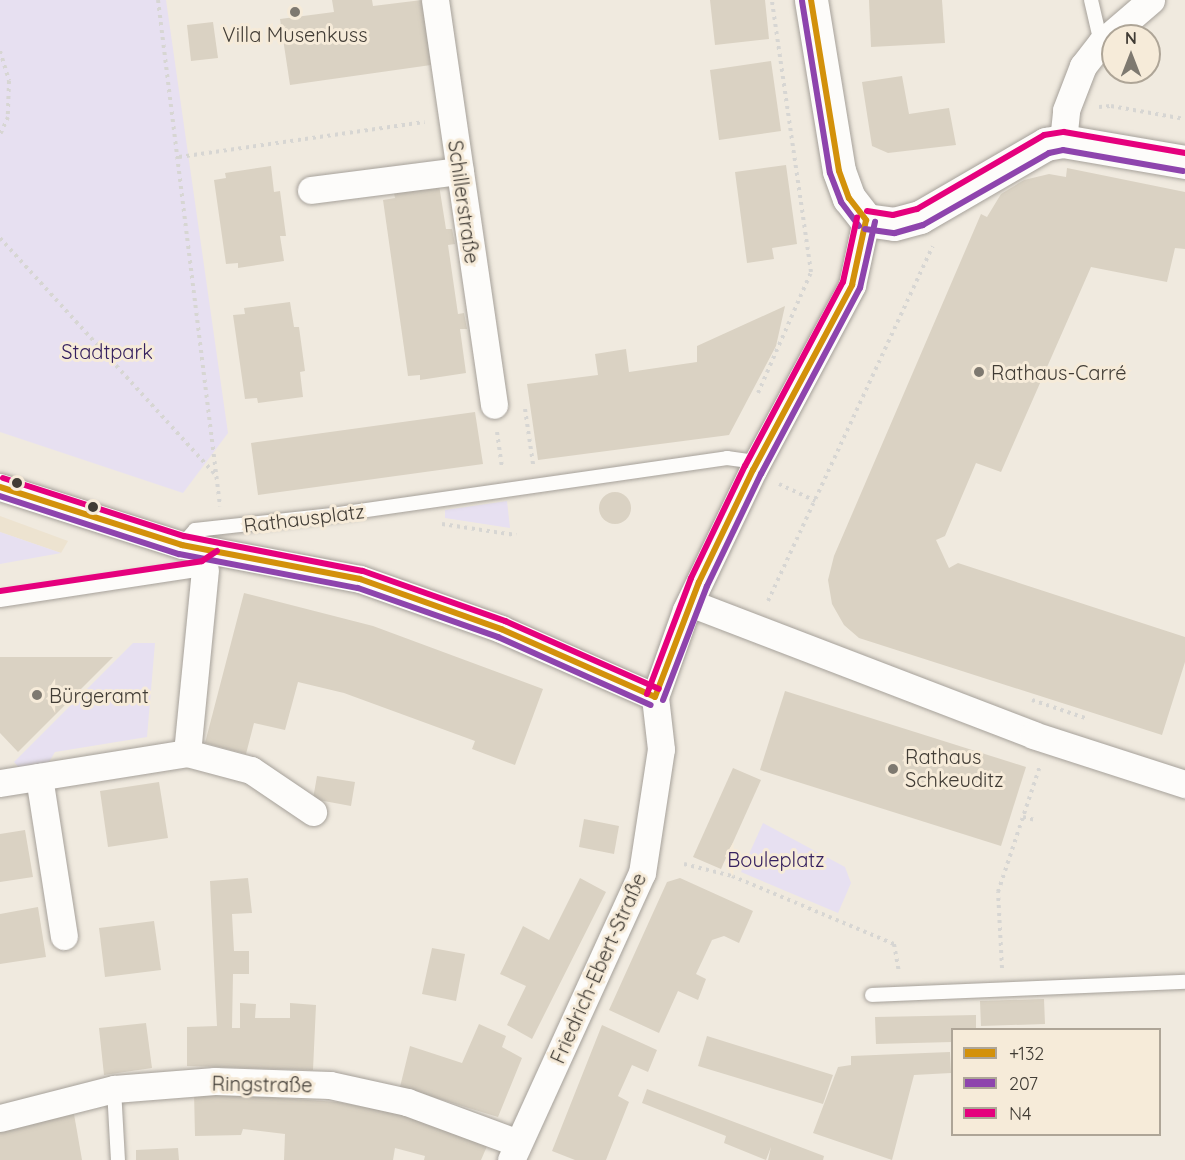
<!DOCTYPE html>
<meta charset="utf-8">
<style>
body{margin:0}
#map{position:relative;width:1185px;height:1160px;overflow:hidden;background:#f0eadf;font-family:Quicksand,sans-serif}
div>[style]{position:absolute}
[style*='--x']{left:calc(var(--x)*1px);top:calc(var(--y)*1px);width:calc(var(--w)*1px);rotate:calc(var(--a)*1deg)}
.built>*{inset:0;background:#ede3d0}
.green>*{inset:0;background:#e7e0f1}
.building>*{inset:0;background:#dad2c3}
.round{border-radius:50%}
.path>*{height:4px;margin-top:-2px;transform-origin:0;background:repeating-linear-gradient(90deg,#d7d6d3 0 3px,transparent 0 7.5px)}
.roads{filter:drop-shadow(0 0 2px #a6a19a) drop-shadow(0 0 2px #a6a19a)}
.service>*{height:14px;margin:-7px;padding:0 7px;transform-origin:7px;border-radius:7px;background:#fdfcfa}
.minor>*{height:27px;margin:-13.5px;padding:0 13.5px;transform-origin:13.5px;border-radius:13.5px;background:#fdfcfa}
.tertiary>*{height:33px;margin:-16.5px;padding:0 16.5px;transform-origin:16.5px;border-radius:16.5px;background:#fdfcfa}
.bus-1>*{height:6px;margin:-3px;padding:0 3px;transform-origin:3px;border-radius:3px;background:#d3910b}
.bus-2>*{height:6px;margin:-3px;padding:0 3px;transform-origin:3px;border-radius:3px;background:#8e44ad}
.bus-3>*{height:6px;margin:-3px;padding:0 3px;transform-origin:3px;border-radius:3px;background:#e5007d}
.dots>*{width:16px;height:16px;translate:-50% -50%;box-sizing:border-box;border:3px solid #f6ebd9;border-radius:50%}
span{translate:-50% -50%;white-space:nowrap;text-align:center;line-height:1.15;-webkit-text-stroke:6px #f6ebd9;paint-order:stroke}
.poi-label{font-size:20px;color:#413c35}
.left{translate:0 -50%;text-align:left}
.street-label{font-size:20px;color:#413c35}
.park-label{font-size:20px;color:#36215f}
.legend{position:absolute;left:951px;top:1028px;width:210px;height:108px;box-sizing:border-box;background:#f6ebd9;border:2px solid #aea597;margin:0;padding:8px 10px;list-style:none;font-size:18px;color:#413c35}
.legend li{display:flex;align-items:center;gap:12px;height:30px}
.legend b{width:30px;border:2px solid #aea597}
.north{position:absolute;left:1101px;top:24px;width:60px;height:60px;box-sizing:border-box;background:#f6ebd9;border:2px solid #aea597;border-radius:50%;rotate:0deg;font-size:16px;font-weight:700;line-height:24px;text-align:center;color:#413c35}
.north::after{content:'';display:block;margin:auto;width:21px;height:27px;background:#7e7970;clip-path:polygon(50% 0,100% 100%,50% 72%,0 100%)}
</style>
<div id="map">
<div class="built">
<i style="clip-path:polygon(0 516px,68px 541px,61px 553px,0 532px)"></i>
</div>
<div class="green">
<i style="clip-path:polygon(0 0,166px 0,228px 433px,183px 493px,0 432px)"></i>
<i style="clip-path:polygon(507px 501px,510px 528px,445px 518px,445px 510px)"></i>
<i style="clip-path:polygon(0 532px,61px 553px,0 564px)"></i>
<i style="clip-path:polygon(133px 643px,155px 643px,147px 737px,55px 752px,47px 765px,21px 770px,14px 762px)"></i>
<i style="clip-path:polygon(763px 823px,845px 867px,851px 883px,838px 913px,741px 872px)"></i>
</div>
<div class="building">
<i style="clip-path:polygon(332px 0,372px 0,373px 6px,422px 0,431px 65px,290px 85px,280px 19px,334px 12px)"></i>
<i style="clip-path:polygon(710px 0,765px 0,769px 39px,715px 45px)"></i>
<i style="clip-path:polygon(869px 0,942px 0,945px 43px,871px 47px)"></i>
<i style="clip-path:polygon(213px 22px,218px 58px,191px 61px,187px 25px)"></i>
<i style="clip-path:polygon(771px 61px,781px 131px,719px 140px,710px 70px)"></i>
<i style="clip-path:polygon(902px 76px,909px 114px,949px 108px,956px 145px,888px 153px,872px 146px,862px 82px)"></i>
<i style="clip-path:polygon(786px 165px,797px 244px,772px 248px,774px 259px,747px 263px,735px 172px)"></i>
<i style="clip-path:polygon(271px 166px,274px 192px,280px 191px,286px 236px,280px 236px,284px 261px,238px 268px,238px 263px,226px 264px,214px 180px,226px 178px,225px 173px)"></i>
<i style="clip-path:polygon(1067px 168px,1185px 192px,1185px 249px,1175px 248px,1167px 282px,1091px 267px,1001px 472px,976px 463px,945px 536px,936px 540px,949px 568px,958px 563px,1185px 637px,1185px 662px,1162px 735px,859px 638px,844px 625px,832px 604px,828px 580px,834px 556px,981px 214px,987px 217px,1001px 194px,1024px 180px,1049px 174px,1066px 177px)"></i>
<i style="clip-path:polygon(439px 185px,446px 229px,452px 229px,455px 244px,448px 245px,458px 314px,464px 313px,467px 329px,460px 329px,466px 373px,420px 380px,420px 375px,408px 376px,383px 200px,395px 198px,394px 193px)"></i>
<i style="clip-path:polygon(290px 302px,294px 327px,299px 327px,305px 371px,300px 372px,303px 397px,258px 403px,257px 398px,245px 399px,233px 315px,245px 314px,244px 308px)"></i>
<i style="clip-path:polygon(785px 306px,776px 346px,729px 435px,538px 460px,527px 384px,598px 375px,595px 354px,626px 349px,629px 372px,697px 362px,697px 346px)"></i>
<i style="clip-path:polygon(475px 412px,483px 464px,258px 495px,251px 443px)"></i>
<i class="round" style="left:599px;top:492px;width:32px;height:32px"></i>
<i style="clip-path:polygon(244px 593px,373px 626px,543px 689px,515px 765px,472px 749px,475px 741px,344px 693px,298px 682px,285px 730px,254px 723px,246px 754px,205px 743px)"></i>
<i style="clip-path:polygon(0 657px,113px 657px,18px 752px,0 733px)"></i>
<i style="clip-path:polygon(785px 691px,1026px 767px,1001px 846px,760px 770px)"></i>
<i style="clip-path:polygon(733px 768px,761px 780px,721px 869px,693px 857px)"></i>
<i style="clip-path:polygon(317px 776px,355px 782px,351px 806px,313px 799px)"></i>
<i style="clip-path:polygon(159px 782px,168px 838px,108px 847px,100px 791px)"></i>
<i style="clip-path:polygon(584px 819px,619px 826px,614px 854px,579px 847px)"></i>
<i style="clip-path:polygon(25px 830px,33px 877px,0 882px,0 834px)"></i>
<i style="clip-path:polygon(248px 878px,252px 913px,232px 914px,234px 951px,249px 951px,249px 974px,233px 974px,232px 1028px,240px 1028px,240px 1003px,256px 1004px,255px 1018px,290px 1018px,290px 1003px,316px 1005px,313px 1070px,187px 1066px,187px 1027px,217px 1026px,210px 881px)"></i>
<i style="clip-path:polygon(580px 878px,606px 892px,532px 1039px,507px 1025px,526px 986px,500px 974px,523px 926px,549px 940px)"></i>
<i style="clip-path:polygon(680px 878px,753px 911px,739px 943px,724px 936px,712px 940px,696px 974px,706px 979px,698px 1000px,678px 991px,659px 1033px,609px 1010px,667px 882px)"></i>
<i style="clip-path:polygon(38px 907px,46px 957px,0 964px,0 914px)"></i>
<i style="clip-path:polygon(154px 921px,161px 970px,105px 977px,99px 928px)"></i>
<i style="clip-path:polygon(432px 948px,465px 954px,456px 1001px,422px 994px)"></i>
<i style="clip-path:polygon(1044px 999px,1045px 1024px,981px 1026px,980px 1001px)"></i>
<i style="clip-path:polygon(976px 1015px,976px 1029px,952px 1029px,952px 1042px,876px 1044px,875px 1017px)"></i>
<i style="clip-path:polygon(146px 1023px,152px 1068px,104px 1075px,99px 1028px)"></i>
<i style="clip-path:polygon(479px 1024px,506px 1036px,502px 1047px,522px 1058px,498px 1117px,400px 1087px,410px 1046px,462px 1063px)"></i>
<i style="clip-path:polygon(602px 1025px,657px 1050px,648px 1072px,632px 1065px,618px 1096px,629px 1102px,606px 1160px,575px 1160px,552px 1151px)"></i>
<i style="clip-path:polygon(707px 1036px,833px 1075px,823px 1104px,698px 1066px)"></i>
<i style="clip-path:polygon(950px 1052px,951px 1073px,914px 1075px,892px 1160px,813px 1133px,838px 1067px,851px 1065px,851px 1056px)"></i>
<i style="clip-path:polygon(647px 1089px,824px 1156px,823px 1160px,768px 1160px,771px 1147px,766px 1160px,724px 1143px,726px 1136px,642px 1103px)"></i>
<i style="clip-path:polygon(194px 1092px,338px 1102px,401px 1114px,488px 1144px,481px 1160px,424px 1160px,425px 1156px,395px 1148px,393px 1160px,284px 1160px,285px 1134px,243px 1129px,241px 1135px,195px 1136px)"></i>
<i style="clip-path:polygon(74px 1114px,82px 1160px,0 1160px,0 1130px)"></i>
<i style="clip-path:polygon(178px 1148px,179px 1160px,136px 1160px,136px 1150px)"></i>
</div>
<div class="path">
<i style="--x:158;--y:0;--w:510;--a:83.01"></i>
<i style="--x:0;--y:51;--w:31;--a:73"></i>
<i style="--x:9;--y:81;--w:36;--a:92"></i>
<i style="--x:8;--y:117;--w:20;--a:114"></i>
<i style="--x:1099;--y:107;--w:12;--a:-5"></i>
<i style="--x:1111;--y:106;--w:75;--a:10"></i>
<i style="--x:179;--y:157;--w:248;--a:-8.1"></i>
<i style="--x:0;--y:238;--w:321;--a:47.7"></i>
<i style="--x:758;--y:393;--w:132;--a:-66.3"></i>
<i style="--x:811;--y:272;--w:275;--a:-98.2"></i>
<i style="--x:525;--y:409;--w:56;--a:81.7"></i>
<i style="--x:497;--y:432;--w:37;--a:82"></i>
<i style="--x:779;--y:484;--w:40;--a:25"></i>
<i style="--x:442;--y:524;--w:75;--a:8.5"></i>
<i style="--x:768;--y:601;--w:391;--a:-65.1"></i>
<i style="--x:1032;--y:700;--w:59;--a:18.7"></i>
<i style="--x:1023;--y:817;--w:12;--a:14"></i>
<i style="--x:684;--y:864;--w:49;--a:14"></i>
<i style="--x:732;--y:876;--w:176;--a:22.8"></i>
<i style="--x:894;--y:944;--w:28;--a:80"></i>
<i style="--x:1002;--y:968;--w:76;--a:-93"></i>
<i style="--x:998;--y:892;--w:133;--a:-71.6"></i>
</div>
<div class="roads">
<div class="service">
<i style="--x:1091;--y:0;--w:44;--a:76.9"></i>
<i style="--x:182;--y:545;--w:20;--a:-49"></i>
<i style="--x:195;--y:530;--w:145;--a:-6.3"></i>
<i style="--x:339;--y:514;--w:392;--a:-8.2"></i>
<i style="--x:727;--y:458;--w:30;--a:8"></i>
<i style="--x:0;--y:600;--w:210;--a:-8.7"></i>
<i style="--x:872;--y:995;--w:313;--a:-2.4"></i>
<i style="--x:114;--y:1089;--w:71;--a:86.8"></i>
</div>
<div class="minor">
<i style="--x:435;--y:0;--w:409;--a:81.7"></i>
<i style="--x:1063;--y:141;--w:31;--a:-84"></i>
<i style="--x:1066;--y:110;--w:47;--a:-68.9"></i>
<i style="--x:1083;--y:66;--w:29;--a:-52"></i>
<i style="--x:1101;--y:43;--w:66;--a:-40.7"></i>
<i style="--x:311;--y:190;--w:150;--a:-7.3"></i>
<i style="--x:0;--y:487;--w:191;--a:17.7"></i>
<i style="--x:182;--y:545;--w:181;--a:10.8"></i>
<i style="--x:360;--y:579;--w:150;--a:19.5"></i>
<i style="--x:501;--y:629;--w:168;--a:23.8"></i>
<i style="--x:690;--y:603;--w:368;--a:21"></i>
<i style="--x:1033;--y:735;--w:160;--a:17.9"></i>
<i style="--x:187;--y:753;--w:184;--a:-84.4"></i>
<i style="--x:39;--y:777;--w:161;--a:81.1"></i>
<i style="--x:0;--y:783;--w:189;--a:-9.1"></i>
<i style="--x:187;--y:753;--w:66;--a:14.9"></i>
<i style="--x:251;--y:770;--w:75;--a:34.1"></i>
<i style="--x:0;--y:1118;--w:118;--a:-14.3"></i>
<i style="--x:114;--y:1089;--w:101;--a:-4.5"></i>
<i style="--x:215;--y:1081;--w:115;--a:2"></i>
<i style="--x:330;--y:1085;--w:79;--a:12.4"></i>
<i style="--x:407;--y:1102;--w:118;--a:20.3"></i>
<i style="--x:511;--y:1160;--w:315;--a:-65.5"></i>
<i style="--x:642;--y:873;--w:125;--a:-81.3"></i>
<i style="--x:661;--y:749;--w:52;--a:-96.6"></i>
<i style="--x:655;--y:697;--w:92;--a:-70.4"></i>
<i style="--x:686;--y:610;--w:155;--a:-64.4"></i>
<i style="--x:753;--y:470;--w:210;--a:-61.8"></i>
<i style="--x:852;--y:285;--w:66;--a:-77.8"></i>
</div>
<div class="tertiary">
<i style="--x:811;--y:0;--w:173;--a:80.7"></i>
<i style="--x:839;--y:171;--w:29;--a:70"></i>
<i style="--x:849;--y:198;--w:28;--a:52"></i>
<i style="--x:866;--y:220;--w:28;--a:8"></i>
<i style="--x:894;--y:224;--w:27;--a:-15"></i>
<i style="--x:920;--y:217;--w:146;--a:-30.1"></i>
<i style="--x:1046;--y:144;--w:17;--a:-10"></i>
<i style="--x:1063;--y:141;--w:124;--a:9.8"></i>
</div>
</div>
<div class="bus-1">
<i style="--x:811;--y:0;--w:173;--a:80.7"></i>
<i style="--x:839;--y:171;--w:29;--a:70"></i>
<i style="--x:849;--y:198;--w:28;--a:52"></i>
<i style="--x:0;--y:487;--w:191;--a:17.7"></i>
<i style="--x:182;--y:545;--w:181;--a:10.8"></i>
<i style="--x:360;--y:579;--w:150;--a:19.5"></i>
<i style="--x:501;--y:629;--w:168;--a:23.8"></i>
<i style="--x:655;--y:697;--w:123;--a:-69.1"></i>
<i style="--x:699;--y:582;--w:124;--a:-64.3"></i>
<i style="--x:753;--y:470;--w:210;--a:-61.8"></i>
<i style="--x:852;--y:285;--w:66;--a:-77.8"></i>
</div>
<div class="bus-2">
<i style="--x:802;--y:1;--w:174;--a:80.8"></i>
<i style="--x:830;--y:173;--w:31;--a:69"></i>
<i style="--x:841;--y:202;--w:30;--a:53"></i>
<i style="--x:865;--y:229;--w:30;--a:8"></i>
<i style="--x:895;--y:233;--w:29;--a:-16"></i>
<i style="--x:923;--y:225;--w:145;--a:-29.7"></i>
<i style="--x:1049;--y:153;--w:14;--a:-12"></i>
<i style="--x:1063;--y:150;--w:122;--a:9.9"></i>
<i style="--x:0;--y:496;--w:188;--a:18"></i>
<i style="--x:179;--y:554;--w:182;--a:10.8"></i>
<i style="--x:358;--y:588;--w:148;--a:19.3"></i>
<i style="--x:498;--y:637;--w:167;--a:24"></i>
<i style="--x:663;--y:700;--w:122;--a:-68.9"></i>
<i style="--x:707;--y:586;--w:124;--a:-64.3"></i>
<i style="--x:761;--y:474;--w:211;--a:-62"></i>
<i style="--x:860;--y:288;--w:68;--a:-77.2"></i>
</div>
<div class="bus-3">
<i style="--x:867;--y:211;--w:26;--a:9"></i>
<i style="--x:893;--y:215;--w:25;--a:-14"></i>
<i style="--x:917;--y:209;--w:147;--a:-30.2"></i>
<i style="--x:1044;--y:135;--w:20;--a:-9"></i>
<i style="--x:1064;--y:132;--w:123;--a:9.8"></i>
<i style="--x:3;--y:478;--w:190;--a:17.8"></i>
<i style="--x:184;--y:536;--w:182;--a:11.1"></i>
<i style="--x:363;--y:571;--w:151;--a:19.4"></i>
<i style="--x:505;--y:621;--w:168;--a:23.8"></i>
<i style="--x:0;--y:591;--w:204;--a:-8.4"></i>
<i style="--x:202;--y:561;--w:18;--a:-34"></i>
<i style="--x:647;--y:694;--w:124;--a:-69.2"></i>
<i style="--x:691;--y:578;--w:124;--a:-64.3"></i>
<i style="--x:745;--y:466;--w:208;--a:-62"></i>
<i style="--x:843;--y:282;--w:66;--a:-77.7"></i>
</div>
<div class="dots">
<i style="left:295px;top:12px;background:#7e7970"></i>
<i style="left:979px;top:372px;background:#7e7970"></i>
<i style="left:17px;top:483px;background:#413c35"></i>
<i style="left:93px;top:507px;background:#413c35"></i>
<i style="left:37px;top:695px;background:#7e7970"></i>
<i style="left:893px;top:769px;background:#7e7970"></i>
</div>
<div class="poi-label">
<span style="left:295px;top:34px">Villa Musenkuss</span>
<span class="left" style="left:991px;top:372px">Rathaus-Carré</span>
<span class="left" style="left:49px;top:695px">Bürgeramt</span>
<span class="left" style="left:905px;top:768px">Rathaus<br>Schkeuditz</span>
</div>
<div class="street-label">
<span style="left:464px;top:202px;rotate:82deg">Schillerstraße</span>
<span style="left:304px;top:518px;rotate:-7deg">Rathausplatz</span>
<span style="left:598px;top:968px;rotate:-66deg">Friedrich-Ebert-Straße</span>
<span style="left:262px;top:1084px;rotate:1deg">Ringstraße</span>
</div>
<div class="park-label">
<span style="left:107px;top:351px">Stadtpark</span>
<span style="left:776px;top:859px">Bouleplatz</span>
</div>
<ul class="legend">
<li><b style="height:8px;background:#d3910b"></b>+132</li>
<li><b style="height:8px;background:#8e44ad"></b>207</li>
<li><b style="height:8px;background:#e5007d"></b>N4</li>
</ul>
<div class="north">N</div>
</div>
